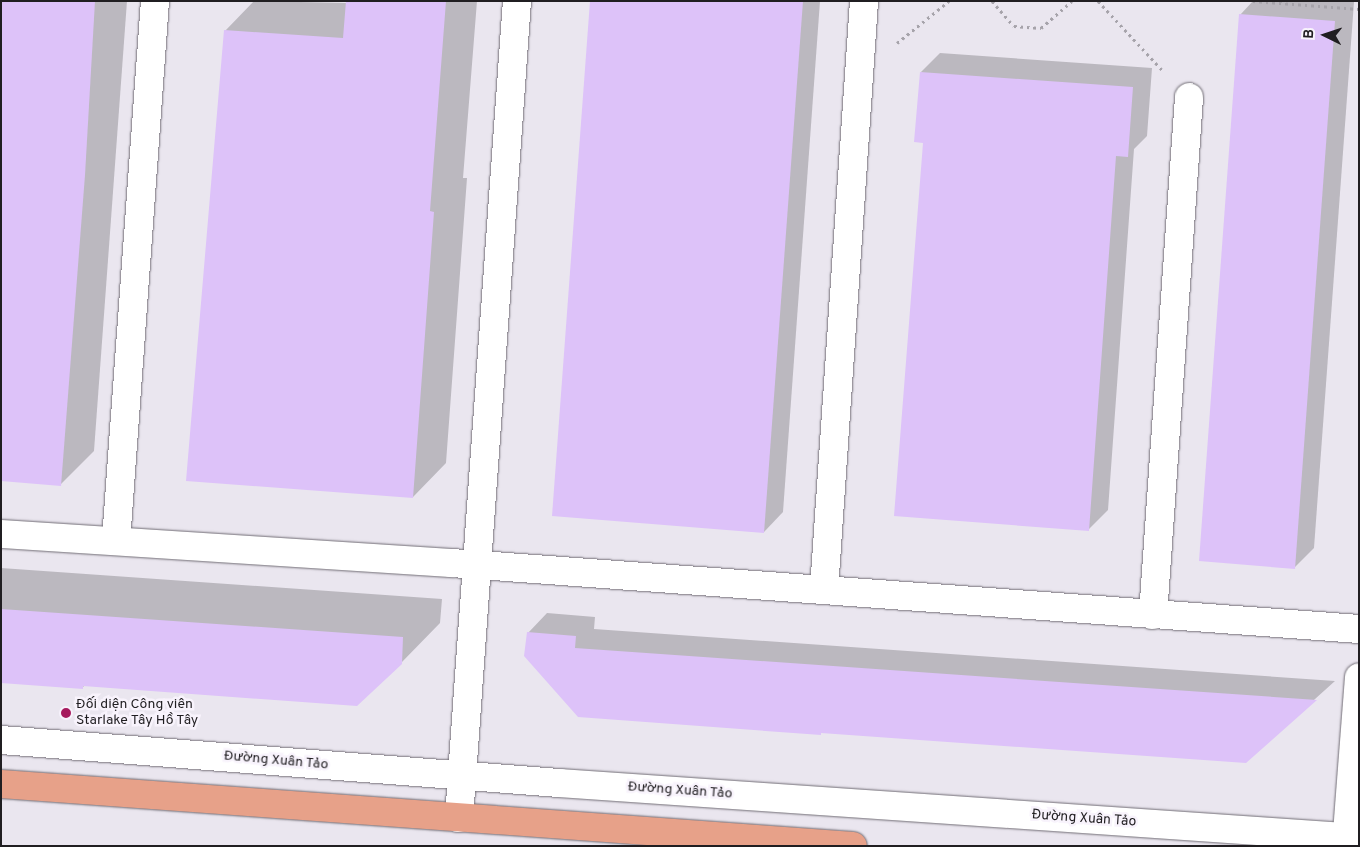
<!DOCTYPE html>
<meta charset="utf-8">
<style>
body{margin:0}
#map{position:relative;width:1360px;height:847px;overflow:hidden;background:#eae6ef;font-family:Overpass,sans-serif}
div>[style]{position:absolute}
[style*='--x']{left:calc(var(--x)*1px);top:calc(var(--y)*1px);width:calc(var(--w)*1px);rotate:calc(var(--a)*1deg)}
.shadow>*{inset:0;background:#0003}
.building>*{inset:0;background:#ddc2f9}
.path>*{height:3px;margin-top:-1.5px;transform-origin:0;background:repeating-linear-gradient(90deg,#a6a3aa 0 2.5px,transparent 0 6.5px)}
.roads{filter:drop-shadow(0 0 1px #716d75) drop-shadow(0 0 1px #716d75)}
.street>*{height:28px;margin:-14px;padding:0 14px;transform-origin:14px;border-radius:14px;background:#fff}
.secondary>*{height:28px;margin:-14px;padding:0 14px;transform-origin:14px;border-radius:14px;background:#fff}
.primary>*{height:28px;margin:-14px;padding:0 14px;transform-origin:14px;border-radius:14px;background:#e7a189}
.dots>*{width:14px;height:14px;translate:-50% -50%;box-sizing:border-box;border:2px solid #f8f3fc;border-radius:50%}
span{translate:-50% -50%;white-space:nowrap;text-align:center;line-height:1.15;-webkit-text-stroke:5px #f8f3fc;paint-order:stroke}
.poi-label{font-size:14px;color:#201e21}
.left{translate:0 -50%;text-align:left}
.street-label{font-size:14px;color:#201e21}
.frame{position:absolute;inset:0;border:2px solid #201e21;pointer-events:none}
.north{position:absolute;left:1300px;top:10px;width:50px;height:50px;-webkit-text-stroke:4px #f8f3fc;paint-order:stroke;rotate:274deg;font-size:14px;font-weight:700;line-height:20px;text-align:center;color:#201e21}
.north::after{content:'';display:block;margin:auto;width:18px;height:22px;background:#201e21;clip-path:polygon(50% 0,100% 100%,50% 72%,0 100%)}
</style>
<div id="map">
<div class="shadow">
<i style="clip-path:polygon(1px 1px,127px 1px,94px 451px,60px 485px)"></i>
<i style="clip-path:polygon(254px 1px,347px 3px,347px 1px,477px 1px,463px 178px,467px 178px,446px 463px,413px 497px,225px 31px)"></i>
<i style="clip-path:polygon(591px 1px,820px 1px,783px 512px,764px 532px)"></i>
<i style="clip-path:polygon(1253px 1px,1354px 2px,1314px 548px,1295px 567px,1240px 15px)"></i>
<i style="clip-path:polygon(940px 53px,1152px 68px,1147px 136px,1134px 149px,1108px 510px,1089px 529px,925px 142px,921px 72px)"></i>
<i style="clip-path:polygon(1px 568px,442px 599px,440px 623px,401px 663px,85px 685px,82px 688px,1px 682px)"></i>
<i style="clip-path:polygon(547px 613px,595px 617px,594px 629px,1335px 681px,1245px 762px,578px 715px,528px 633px)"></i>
</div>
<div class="building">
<i style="clip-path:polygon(1px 1px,95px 1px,85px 175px,61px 486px,1px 481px)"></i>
<i style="clip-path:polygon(346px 1px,446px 1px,430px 211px,434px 212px,413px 498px,186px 481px,224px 30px,343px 38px)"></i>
<i style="clip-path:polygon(590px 1px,803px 1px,764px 533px,552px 516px)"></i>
<i style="clip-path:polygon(1239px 14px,1335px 21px,1295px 569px,1199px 561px)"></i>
<i style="clip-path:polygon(920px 72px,1133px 87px,1128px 157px,1116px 156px,1089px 531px,894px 516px,923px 143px,914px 142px)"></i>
<i style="clip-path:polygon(1px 609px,403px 637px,402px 664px,357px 706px,83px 686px,83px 689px,1px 683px)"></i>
<i style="clip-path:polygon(527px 632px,576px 636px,575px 648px,1317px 700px,1246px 763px,821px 733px,821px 735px,578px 717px,524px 656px)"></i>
</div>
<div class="path">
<i style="--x:992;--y:1;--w:33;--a:49"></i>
<i style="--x:1014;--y:26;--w:27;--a:4"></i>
<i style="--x:1041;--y:28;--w:41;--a:-41.1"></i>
<i style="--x:1098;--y:1;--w:97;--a:47.1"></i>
<i style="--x:1253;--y:1;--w:106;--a:4.3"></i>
<i style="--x:897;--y:43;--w:67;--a:-38.9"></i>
</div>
<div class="roads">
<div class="street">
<i style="--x:1;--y:534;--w:452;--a:3.7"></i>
<i style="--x:452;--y:563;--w:909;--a:4.16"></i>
<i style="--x:116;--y:541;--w:541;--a:-85.87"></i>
<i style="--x:824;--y:590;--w:590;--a:-86.11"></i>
<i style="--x:1153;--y:615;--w:519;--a:-86.02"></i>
<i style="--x:459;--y:818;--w:819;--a:-85.94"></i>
<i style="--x:1346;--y:846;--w:169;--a:-85.6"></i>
</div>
<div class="secondary">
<i style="--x:1;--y:740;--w:560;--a:4.41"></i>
<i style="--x:559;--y:783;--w:802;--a:3.93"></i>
</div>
<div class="primary">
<i style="--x:1;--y:784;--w:854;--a:4.16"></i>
</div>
</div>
<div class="dots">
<i style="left:66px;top:713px;background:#a6195d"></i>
</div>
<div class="poi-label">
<span class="left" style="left:76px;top:713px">Đối diện Công viên<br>Starlake Tây Hồ Tây</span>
</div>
<div class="street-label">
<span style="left:276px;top:761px;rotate:5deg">Đường Xuân Tảo</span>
<span style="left:680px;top:791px;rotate:4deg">Đường Xuân Tảo</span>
<span style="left:1084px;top:819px;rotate:4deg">Đường Xuân Tảo</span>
</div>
<div class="frame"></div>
<div class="north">B</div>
</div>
